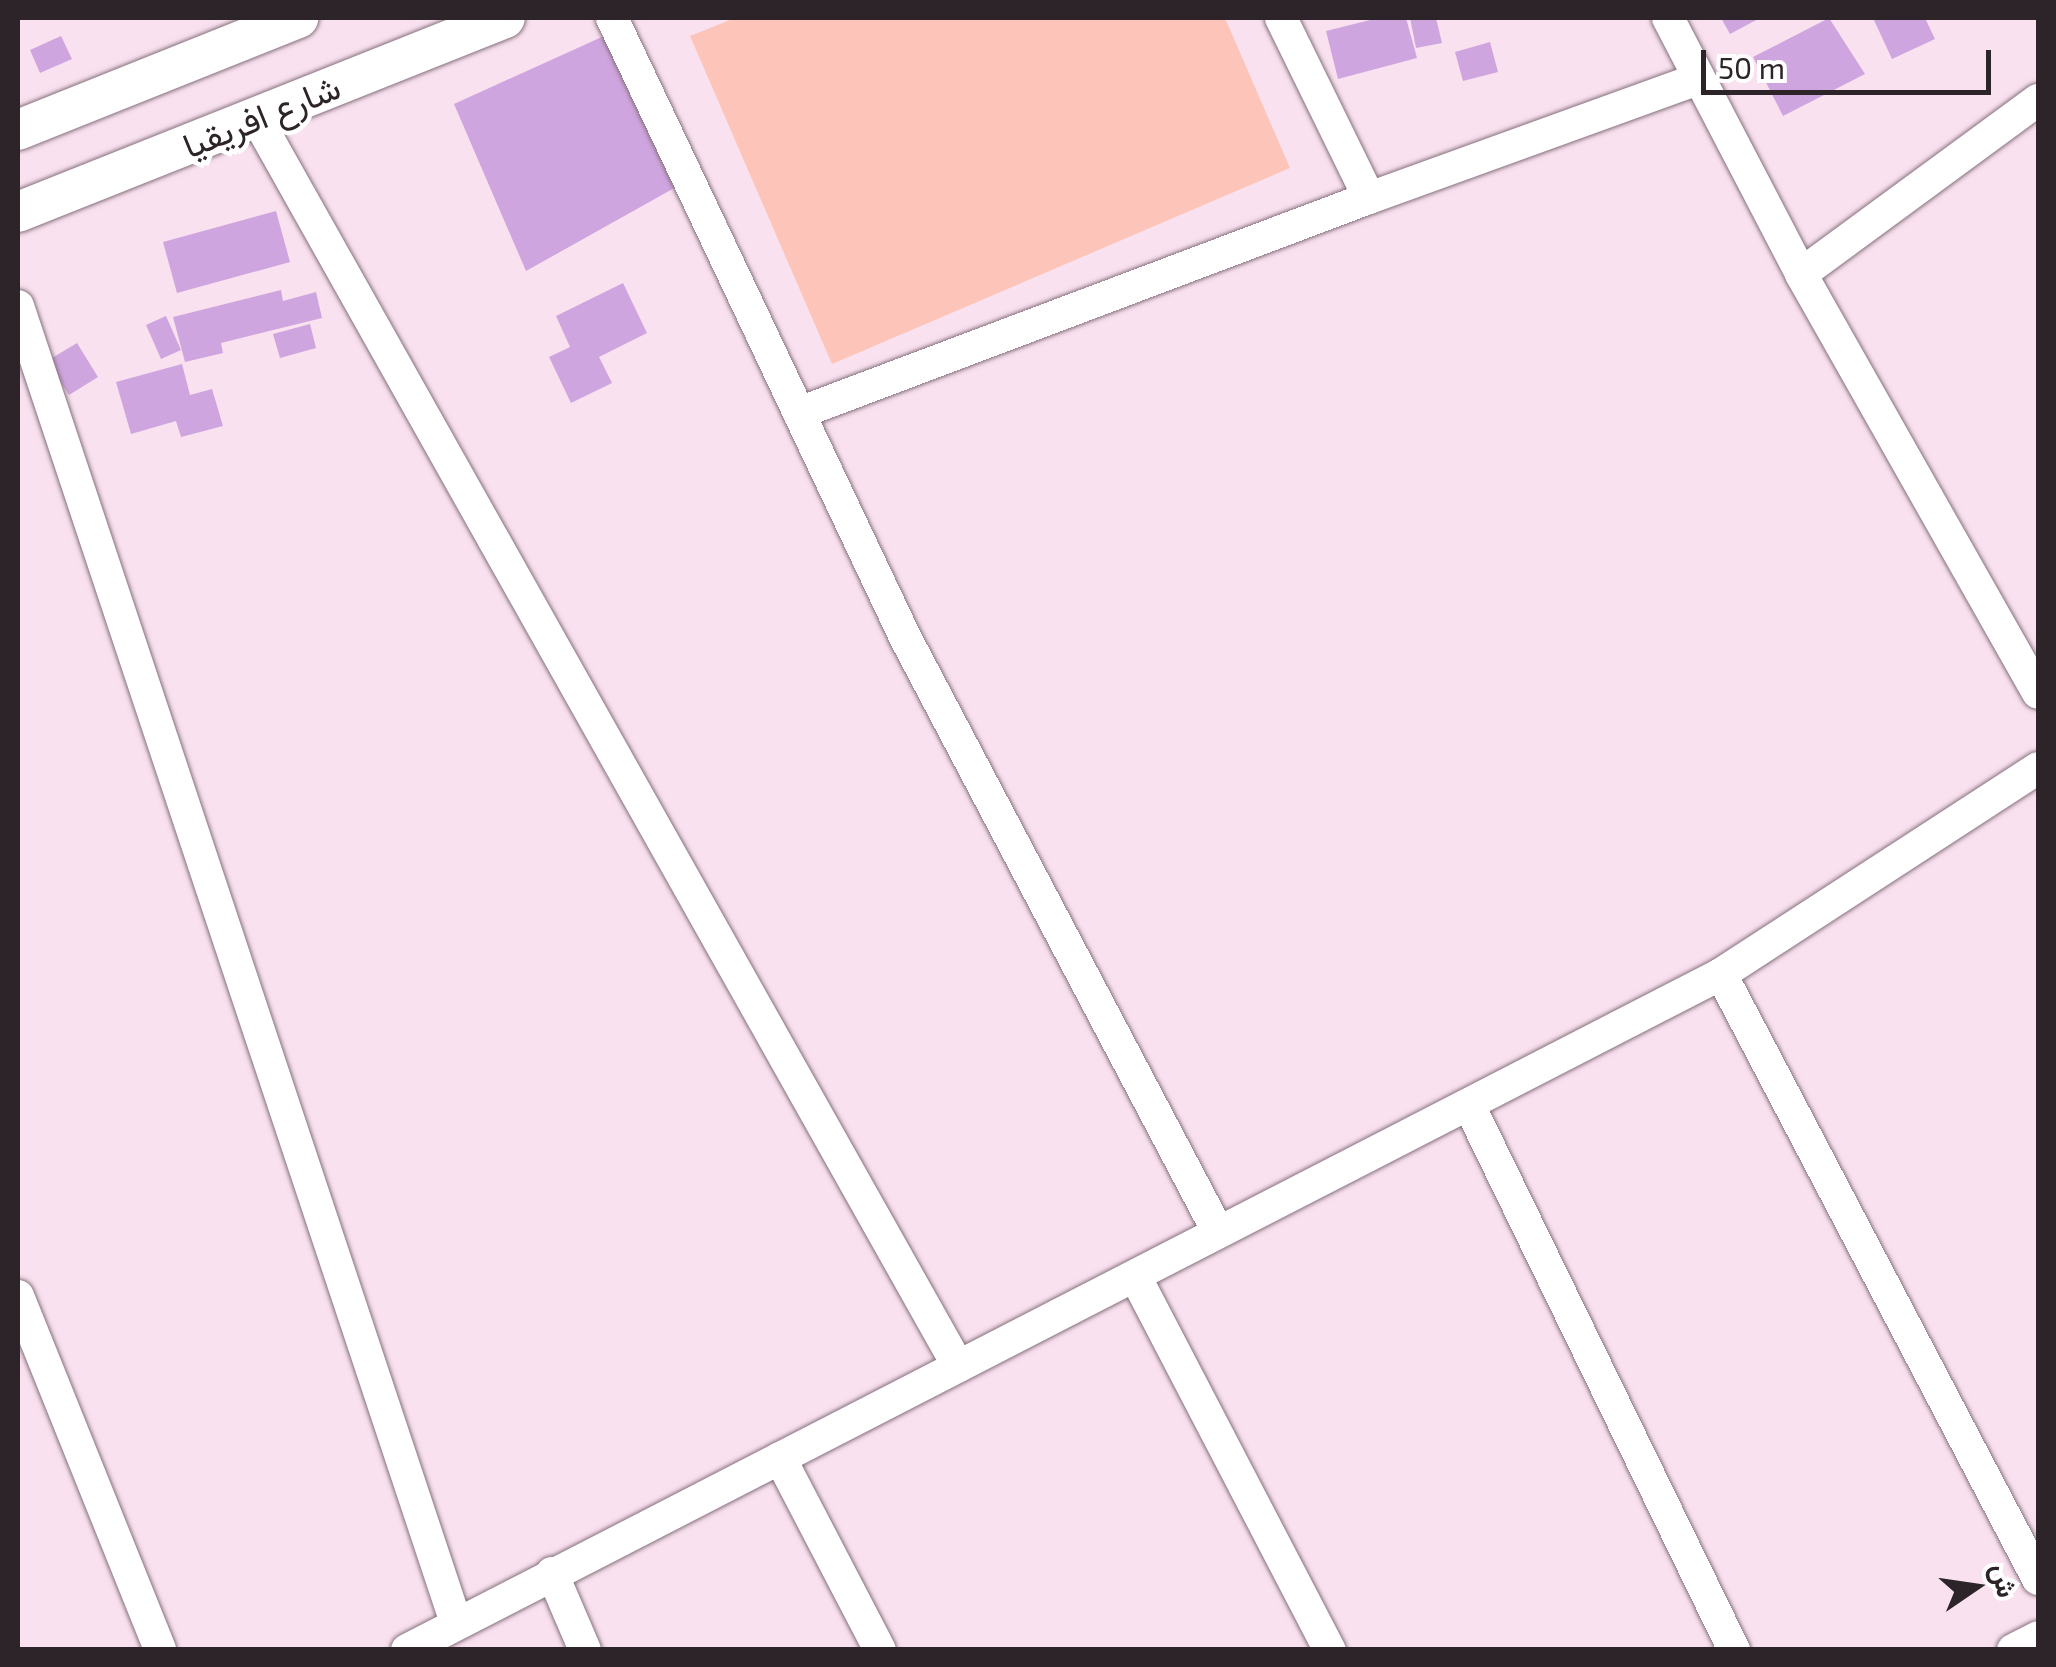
<!DOCTYPE html>
<meta charset="utf-8">
<style>
body{margin:0}
#map{position:relative;width:2056px;height:1667px;overflow:hidden;background:#f9e1ef;font-family:"Exo 2",Vazirmatn,sans-serif}
div>[style]{position:absolute}
[style*='--x']{left:calc(var(--x)*1px);top:calc(var(--y)*1px);width:calc(var(--w)*1px);rotate:calc(var(--a)*1deg)}
.green>*{inset:0;background:#fdc5ba}
.building>*{inset:0;background:#cfa5df}
.roads{filter:drop-shadow(0 0 2px #86707d) drop-shadow(0 0 2px #86707d)}
.minor>*{height:32px;margin:-16px;padding:0 16px;transform-origin:16px;border-radius:16px;background:#fff}
.tertiary>*{height:40px;margin:-20px;padding:0 20px;transform-origin:20px;border-radius:20px;background:#fff}
span{translate:-50% -50%;white-space:nowrap;text-align:center;line-height:1.15;-webkit-text-stroke:9px #fff;paint-order:stroke}
.street-label{font-size:35px;color:#2d2429}
.frame{position:absolute;inset:0;border:20px solid #2d2429;pointer-events:none}
.north{position:absolute;left:1926px;top:1537px;width:100px;height:100px;-webkit-text-stroke:8px #fff;paint-order:stroke;rotate:77deg;font-size:28px;font-weight:700;line-height:40px;text-align:center;color:#2d2429}
.north::after{content:'';display:block;margin:auto;width:35px;height:45px;background:#2d2429;clip-path:polygon(50% 0,100% 100%,50% 72%,0 100%)}
.scale{position:absolute;left:1701px;top:50px;width:290px;height:45px;box-sizing:border-box;border:5px solid #2d2429;border-top:0;padding-left:12px;font-size:30px;line-height:35px;white-space:nowrap;color:#2d2429;-webkit-text-stroke:8px #fff;paint-order:stroke}
</style>
<div id="map">
<div class="green">
<i style="clip-path:polygon(735px 18px,1225px 18px,1290px 168px,832px 364px,690px 36px)"></i>
</div>
<div class="building">
<i style="clip-path:polygon(1378px 18px,1406px 18px,1417px 58px,1338px 79px,1326px 31px)"></i>
<i style="clip-path:polygon(1410px 18px,1436px 18px,1442px 43px,1416px 48px)"></i>
<i style="clip-path:polygon(1721px 18px,1760px 18px,1730px 34px)"></i>
<i style="clip-path:polygon(1829px 18px,1865px 74px,1783px 116px,1753px 57px)"></i>
<i style="clip-path:polygon(1873px 18px,1925px 18px,1935px 39px,1892px 59px)"></i>
<i style="clip-path:polygon(61px 36px,72px 59px,40px 73px,30px 50px)"></i>
<i style="clip-path:polygon(604px 36px,678px 186px,526px 271px,454px 104px)"></i>
<i style="clip-path:polygon(1490px 42px,1498px 72px,1463px 81px,1455px 52px)"></i>
<i style="clip-path:polygon(276px 211px,290px 262px,177px 293px,163px 242px)"></i>
<i style="clip-path:polygon(623px 283px,647px 333px,599px 357px,612px 383px,571px 403px,549px 357px,570px 347px,556px 316px)"></i>
<i style="clip-path:polygon(281px 290px,283px 301px,316px 292px,322px 318px,221px 343px,223px 353px,185px 362px,173px 317px)"></i>
<i style="clip-path:polygon(166px 316px,181px 350px,161px 359px,146px 325px)"></i>
<i style="clip-path:polygon(310px 324px,316px 348px,280px 358px,273px 334px)"></i>
<i style="clip-path:polygon(77px 343px,98px 377px,69px 395px,47px 361px)"></i>
<i style="clip-path:polygon(182px 364px,190px 395px,212px 389px,223px 426px,181px 437px,176px 421px,131px 434px,116px 382px)"></i>
</div>
<div class="roads">
<div class="minor">
<i style="--x:612;--y:18;--w:687;--a:64.67"></i>
<i style="--x:906;--y:639;--w:666;--a:62.24"></i>
<i style="--x:1281;--y:18;--w:200;--a:63.9"></i>
<i style="--x:1369;--y:198;--w:350;--a:-19.9"></i>
<i style="--x:1668;--y:18;--w:288;--a:62.5"></i>
<i style="--x:1801;--y:274;--w:481;--a:60.5"></i>
<i style="--x:256;--y:117;--w:1433;--a:60.66"></i>
<i style="--x:1801;--y:274;--w:294;--a:-36.3"></i>
<i style="--x:18;--y:306;--w:1388;--a:71.6"></i>
<i style="--x:799;--y:413;--w:609;--a:-20.67"></i>
<i style="--x:1721;--y:974;--w:683;--a:62.35"></i>
<i style="--x:1469;--y:1105;--w:606;--a:64.07"></i>
<i style="--x:1135;--y:1276;--w:422;--a:62.5"></i>
<i style="--x:18;--y:1296;--w:381;--a:68.1"></i>
<i style="--x:780;--y:1458;--w:216;--a:62.5"></i>
<i style="--x:552;--y:1573;--w:84;--a:66.8"></i>
<i style="--x:407;--y:1650;--w:1478;--a:-27.22"></i>
<i style="--x:1721;--y:974;--w:378;--a:-33"></i>
<i style="--x:2013;--y:1650;--w:28;--a:-27"></i>
</div>
<div class="tertiary">
<i style="--x:18;--y:130;--w:302;--a:-21.8"></i>
<i style="--x:18;--y:212;--w:524;--a:-21.72"></i>
</div>
</div>
<div class="street-label">
<span style="left:261px;top:115px;rotate:-22deg">شارع افريقيا</span>
</div>
<div class="frame"></div>
<div class="north">ش</div>
<div class="scale">50 m</div>
</div>
